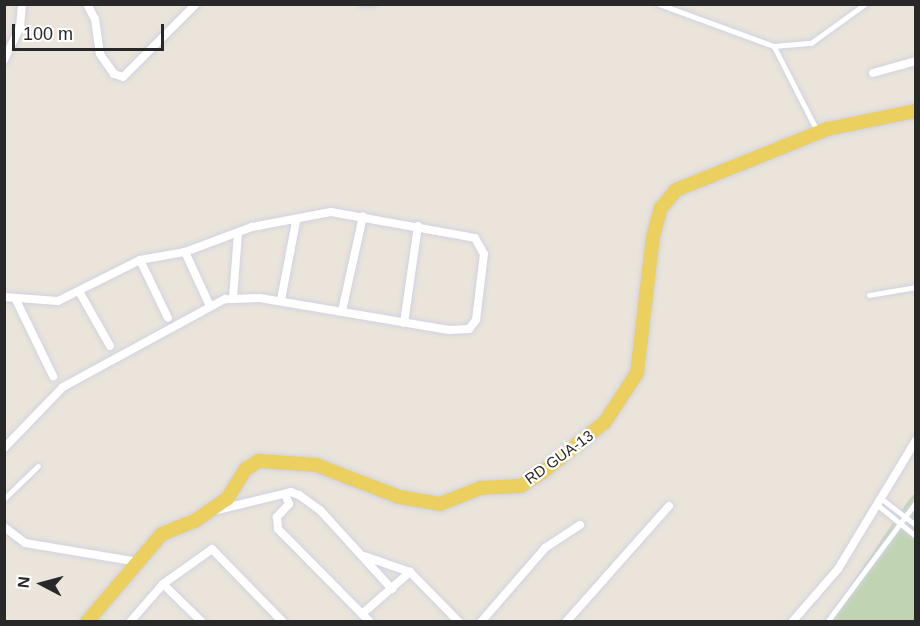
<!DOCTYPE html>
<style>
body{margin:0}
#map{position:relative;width:920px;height:626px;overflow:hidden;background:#eae4da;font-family:Helvetica,sans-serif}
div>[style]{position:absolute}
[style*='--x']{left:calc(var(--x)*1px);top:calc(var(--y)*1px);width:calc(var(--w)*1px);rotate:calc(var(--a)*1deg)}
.cemetery>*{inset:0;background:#c1d4b2}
.roads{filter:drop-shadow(0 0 2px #d0d2e1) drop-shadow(0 0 2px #d0d2e1)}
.service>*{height:4.5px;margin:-2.25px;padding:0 2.25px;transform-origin:2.25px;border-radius:2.25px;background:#fff}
.minor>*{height:8px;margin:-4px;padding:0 4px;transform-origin:4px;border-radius:4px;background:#fff}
.primary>*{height:14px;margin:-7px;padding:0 7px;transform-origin:7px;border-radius:7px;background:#ebcf5f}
span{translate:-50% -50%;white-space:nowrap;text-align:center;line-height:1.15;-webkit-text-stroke:4.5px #fff;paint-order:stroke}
.street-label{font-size:15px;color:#282828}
.frame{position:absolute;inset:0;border:6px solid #282828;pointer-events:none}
.north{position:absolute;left:12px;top:554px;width:60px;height:60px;-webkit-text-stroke:4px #fff;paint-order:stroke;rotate:276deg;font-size:16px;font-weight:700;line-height:24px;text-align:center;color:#282828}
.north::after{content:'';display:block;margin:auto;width:21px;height:27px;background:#282828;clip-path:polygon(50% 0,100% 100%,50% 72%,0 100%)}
.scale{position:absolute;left:12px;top:24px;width:152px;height:27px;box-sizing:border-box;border:3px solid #282828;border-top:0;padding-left:8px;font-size:18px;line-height:21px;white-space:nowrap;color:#282828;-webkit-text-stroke:4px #fff;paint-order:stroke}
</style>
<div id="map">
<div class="cemetery">
<i style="clip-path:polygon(915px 493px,915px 621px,826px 622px,906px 504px)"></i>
</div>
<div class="roads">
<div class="service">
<i style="--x:361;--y:4;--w:13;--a:0"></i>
<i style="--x:659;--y:4;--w:122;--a:20.1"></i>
<i style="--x:774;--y:46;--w:97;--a:62.9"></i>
<i style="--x:774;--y:46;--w:37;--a:-5"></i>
<i style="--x:811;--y:43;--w:67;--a:-35.8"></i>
<i style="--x:869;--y:295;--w:48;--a:-9.7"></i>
<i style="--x:4;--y:499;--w:47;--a:-44.1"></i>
<i style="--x:882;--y:499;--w:43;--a:37.4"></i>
<i style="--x:878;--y:505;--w:49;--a:39.2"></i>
<i style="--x:827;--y:622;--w:149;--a:-53.4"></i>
</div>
<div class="minor">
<i style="--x:87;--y:4;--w:17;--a:62"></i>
<i style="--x:95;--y:19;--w:35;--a:82"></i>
<i style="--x:100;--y:54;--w:24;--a:55"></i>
<i style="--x:114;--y:74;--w:9;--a:18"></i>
<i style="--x:123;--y:77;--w:103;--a:-45"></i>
<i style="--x:4;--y:60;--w:37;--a:-64"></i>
<i style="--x:20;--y:27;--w:23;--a:-85"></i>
<i style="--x:873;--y:73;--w:45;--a:-15.6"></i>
<i style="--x:185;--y:252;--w:57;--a:65.2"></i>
<i style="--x:140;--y:260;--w:64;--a:64.2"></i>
<i style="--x:80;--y:293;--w:61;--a:60.5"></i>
<i style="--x:4;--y:297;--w:54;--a:4.2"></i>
<i style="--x:58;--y:301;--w:92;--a:-26.6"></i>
<i style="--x:140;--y:260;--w:46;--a:-10.1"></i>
<i style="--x:185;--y:252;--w:72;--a:-20.5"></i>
<i style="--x:252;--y:227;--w:80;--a:-10.8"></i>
<i style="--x:331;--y:212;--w:146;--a:10.2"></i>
<i style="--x:475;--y:238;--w:18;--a:61"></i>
<i style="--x:484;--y:254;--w:66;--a:96.9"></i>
<i style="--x:476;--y:320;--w:11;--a:128"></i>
<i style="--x:469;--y:329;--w:20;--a:177"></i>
<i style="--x:449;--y:330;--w:192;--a:-170.4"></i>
<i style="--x:260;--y:298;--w:35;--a:178"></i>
<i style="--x:225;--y:299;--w:184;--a:151.5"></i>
<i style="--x:63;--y:387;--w:85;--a:134"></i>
<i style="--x:233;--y:298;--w:65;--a:-85.6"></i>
<i style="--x:16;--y:300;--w:85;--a:64"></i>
<i style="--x:281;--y:300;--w:80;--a:-79.2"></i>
<i style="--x:342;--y:311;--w:97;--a:-77.5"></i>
<i style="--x:404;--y:323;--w:98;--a:-81.8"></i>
<i style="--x:285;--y:494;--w:11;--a:68"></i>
<i style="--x:289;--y:504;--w:18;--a:133"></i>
<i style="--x:277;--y:517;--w:12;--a:85"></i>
<i style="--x:278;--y:529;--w:131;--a:45.3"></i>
<i style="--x:213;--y:511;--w:80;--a:-13.7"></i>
<i style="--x:291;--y:492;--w:9;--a:21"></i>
<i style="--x:299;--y:495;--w:26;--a:36"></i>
<i style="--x:320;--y:510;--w:107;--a:47.7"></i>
<i style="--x:4;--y:527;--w:26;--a:37"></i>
<i style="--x:25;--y:543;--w:115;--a:9.5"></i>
<i style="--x:364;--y:556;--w:49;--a:19.2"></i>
<i style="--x:410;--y:572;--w:70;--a:45.6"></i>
<i style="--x:163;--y:584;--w:54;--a:44.3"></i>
<i style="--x:362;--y:614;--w:64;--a:-41.2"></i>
<i style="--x:130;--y:622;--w:50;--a:-49"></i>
<i style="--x:163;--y:584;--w:60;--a:-35.5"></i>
<i style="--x:212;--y:549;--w:102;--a:45.8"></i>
<i style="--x:481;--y:622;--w:98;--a:-49.1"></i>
<i style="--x:545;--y:548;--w:42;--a:-33.3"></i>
<i style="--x:566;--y:622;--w:155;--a:-48.4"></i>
<i style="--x:792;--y:622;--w:70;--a:-49"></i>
<i style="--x:838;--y:569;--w:151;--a:-58.8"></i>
</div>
<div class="primary">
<i style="--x:87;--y:622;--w:116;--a:-49.6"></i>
<i style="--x:162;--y:534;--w:35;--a:-22"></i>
<i style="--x:195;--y:521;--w:39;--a:-35"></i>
<i style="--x:227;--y:499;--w:36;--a:-58"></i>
<i style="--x:246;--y:469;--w:15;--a:-32"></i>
<i style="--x:259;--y:461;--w:57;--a:4"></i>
<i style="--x:316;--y:465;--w:89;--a:21.1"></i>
<i style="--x:399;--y:497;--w:42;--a:9.7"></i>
<i style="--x:440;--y:504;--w:44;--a:-21.3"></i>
<i style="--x:481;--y:488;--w:40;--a:-2.9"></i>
<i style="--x:521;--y:486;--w:27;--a:-33"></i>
<i style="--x:544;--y:471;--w:78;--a:-38.8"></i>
<i style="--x:605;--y:422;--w:59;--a:-56.9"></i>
<i style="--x:637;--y:373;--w:137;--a:-83.3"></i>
<i style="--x:653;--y:237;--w:30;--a:-75"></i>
<i style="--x:661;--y:208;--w:23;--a:-50"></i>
<i style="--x:676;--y:190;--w:164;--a:-21.9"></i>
<i style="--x:828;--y:129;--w:90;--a:-11.6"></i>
</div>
</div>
<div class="street-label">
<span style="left:559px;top:457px;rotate:-36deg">RD GUA-13</span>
</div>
<div class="frame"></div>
<div class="north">N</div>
<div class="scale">100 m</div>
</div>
